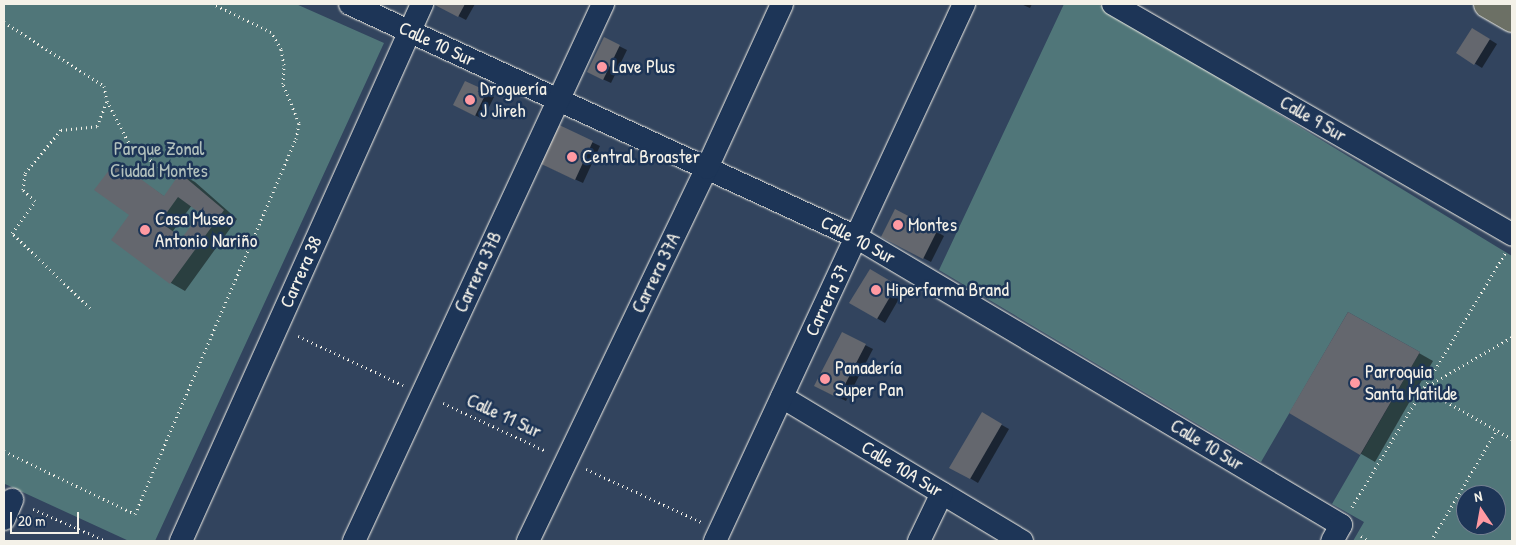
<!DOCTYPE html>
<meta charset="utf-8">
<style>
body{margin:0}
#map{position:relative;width:1516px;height:545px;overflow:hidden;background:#32445e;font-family:"Patrick Hand",sans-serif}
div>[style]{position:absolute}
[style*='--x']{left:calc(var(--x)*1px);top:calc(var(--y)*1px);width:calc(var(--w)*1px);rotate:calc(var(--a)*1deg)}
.green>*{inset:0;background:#507679}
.shadow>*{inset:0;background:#0007}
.building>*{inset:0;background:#64676e}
.path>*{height:3px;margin-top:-1.5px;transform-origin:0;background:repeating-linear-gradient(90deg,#f4f1e8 0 1px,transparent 0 5px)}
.roads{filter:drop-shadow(0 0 1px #f4f1e8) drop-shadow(0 0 1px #f4f1e8)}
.minor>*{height:22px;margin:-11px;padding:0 11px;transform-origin:11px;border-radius:11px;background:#1d3557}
.major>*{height:28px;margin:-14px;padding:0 14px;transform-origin:14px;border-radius:14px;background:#6c7065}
.dots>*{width:14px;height:14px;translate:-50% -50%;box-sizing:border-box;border:2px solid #1d3557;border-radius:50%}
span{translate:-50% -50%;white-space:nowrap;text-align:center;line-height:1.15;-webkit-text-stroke:5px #1d3557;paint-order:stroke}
.street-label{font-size:19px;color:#f4f1e8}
.poi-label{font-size:19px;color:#f4f1e8}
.left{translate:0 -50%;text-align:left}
.park-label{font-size:19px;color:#b2c0bc}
.frame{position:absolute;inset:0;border:5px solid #f4f1e8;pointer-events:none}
.north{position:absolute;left:1456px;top:485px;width:50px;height:50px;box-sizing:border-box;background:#1d3557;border:1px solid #738091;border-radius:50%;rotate:348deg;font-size:14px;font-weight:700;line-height:20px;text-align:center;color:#f4f1e8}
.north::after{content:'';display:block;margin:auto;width:18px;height:22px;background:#ff9aa2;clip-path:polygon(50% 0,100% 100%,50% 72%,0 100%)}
.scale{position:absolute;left:10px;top:512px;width:69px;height:22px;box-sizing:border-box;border:2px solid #f4f1e8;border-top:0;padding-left:6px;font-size:15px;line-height:18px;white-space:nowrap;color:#f4f1e8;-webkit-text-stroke:4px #1d3557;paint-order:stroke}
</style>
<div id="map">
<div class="green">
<i style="clip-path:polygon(4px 4px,296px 4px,384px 43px,155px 541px,129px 541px,5px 484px,4px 487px)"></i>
<i style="clip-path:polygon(evenodd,1064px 4px,1098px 4px,1512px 256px,1512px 541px,1353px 541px,1364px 522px,1332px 504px,1420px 352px,1348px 312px,1261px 462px,939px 270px,1064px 4px,1466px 495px,1496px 495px,1496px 525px,1466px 525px,1466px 495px)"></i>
</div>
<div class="shadow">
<i style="clip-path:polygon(435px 4px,475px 4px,466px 20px)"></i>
<i style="clip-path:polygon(1021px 4px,1032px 4px,1030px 8px)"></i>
<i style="clip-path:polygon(1473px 29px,1497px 44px,1482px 68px,1458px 53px)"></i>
<i style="clip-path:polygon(605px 39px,627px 50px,611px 83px,596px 76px)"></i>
<i style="clip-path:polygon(486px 92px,494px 97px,483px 119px,462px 109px)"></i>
<i style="clip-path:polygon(556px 125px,600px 146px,583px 183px,546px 166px)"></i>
<i style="clip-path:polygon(evenodd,116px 163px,165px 197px,181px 174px,195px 182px,237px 219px,185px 291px,171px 283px,131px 215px,116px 163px,192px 205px,202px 212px,183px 238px,173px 231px,192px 205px)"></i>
<i style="clip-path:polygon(937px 232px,944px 236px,931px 262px,890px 241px)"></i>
<i style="clip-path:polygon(870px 270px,904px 290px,885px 323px,851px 303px)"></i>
<i style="clip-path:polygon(1348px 313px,1433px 361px,1375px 462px,1291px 413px)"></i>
<i style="clip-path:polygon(865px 345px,873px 349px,846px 401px,823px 390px)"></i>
<i style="clip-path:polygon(982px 414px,1009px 429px,978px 483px,951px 467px)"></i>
</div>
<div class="building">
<i style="clip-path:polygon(433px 4px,465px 4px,458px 17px)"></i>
<i style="clip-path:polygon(1472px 28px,1490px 39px,1474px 65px,1456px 53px)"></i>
<i style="clip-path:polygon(604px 37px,620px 45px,603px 80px,587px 72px)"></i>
<i style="clip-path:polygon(465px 81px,487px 91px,475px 116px,453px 105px)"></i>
<i style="clip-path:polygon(555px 123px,593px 141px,575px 180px,537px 162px)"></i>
<i style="clip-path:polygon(evenodd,116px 161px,164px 196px,180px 173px,224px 210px,170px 284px,111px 240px,129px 215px,94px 190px,116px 161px,178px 197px,200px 213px,182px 238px,160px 222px,178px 197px)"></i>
<i style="clip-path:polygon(895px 209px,937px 231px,923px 259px,881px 237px)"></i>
<i style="clip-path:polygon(870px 269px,897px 285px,877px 319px,849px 303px)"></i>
<i style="clip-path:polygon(1348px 312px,1420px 352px,1360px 455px,1289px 413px)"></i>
<i style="clip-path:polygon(842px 332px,866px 344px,838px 398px,814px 386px)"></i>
<i style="clip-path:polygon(982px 412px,1002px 424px,970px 479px,949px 468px)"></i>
</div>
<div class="path">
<i style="--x:4;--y:22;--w:119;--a:32.6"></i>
<i style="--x:104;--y:86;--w:15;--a:79"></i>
<i style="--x:107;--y:101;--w:50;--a:62.4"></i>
<i style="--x:130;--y:145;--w:46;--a:36.1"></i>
<i style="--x:90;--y:308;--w:108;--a:-136.1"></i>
<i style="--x:12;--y:233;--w:39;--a:-54"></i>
<i style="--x:35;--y:201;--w:16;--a:-137"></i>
<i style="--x:23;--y:190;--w:17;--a:-83"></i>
<i style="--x:25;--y:173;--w:56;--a:-50.1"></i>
<i style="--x:61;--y:130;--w:36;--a:-6"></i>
<i style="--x:97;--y:126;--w:27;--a:-68"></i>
<i style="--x:298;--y:336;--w:116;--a:25"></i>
<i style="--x:1424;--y:388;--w:102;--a:-30.1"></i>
<i style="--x:1424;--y:389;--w:101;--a:29.6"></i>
<i style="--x:443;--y:403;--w:114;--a:25"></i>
<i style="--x:4;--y:451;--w:145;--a:25.7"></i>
<i style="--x:135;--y:514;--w:408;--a:-66.8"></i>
<i style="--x:296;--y:139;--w:16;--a:-79"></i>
<i style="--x:299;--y:123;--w:42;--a:-112.3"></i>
<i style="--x:283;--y:84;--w:19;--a:-87"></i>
<i style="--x:284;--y:65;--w:16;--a:-101"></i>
<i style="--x:281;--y:49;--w:20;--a:-120"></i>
<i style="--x:271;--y:32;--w:64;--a:-154.2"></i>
<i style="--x:586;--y:469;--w:127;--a:24.7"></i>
<i style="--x:1352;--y:507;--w:297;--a:-58.9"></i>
<i style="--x:33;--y:509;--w:80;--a:23.7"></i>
<i style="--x:1361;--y:536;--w:9;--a:32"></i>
<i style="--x:1431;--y:541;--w:129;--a:-59.3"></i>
</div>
<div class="roads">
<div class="minor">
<i style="--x:350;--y:4;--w:557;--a:24.72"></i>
<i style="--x:856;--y:237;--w:564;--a:30.7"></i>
<i style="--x:1341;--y:525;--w:18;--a:119"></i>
<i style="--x:1113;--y:4;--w:461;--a:30"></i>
<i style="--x:782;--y:397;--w:280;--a:31"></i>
<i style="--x:4;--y:519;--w:21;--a:-67"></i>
<i style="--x:181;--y:541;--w:589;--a:-65.83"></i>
<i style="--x:354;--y:541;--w:592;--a:-65.12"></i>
<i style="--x:528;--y:541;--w:414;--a:-64.4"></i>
<i style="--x:707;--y:168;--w:180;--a:-65.4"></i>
<i style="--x:715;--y:541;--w:592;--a:-65.12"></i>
<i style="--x:919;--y:541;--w:53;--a:-64.4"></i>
</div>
<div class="major">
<i style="--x:1488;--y:4;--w:28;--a:30"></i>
</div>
</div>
<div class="dots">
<i style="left:602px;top:67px;background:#ff9aa2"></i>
<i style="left:470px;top:100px;background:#ff9aa2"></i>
<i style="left:572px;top:157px;background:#ff9aa2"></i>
<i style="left:898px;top:225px;background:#ff9aa2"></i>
<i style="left:145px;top:230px;background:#ff9aa2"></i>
<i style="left:876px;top:290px;background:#ff9aa2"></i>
<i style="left:825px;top:379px;background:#ff9aa2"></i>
<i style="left:1355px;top:383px;background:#ff9aa2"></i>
</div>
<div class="street-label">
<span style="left:437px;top:44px;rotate:25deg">Calle 10 Sur</span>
<span style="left:1313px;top:119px;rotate:30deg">Calle 9 Sur</span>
<span style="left:858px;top:240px;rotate:28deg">Calle 10 Sur</span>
<span style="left:301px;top:272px;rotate:-66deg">Carrera 38</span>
<span style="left:478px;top:272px;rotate:-65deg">Carrera 37B</span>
<span style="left:656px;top:273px;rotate:-64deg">Carrera 37A</span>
<span style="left:827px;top:300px;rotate:-65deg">Carrera 37</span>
<span style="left:504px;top:416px;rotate:25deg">Calle 11 Sur</span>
<span style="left:1207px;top:445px;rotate:31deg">Calle 10 Sur</span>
<span style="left:902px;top:469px;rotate:31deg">Calle 10A Sur</span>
</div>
<div class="poi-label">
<span class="left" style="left:612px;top:67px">Lave Plus</span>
<span class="left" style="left:480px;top:100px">Droguería<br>J Jireh</span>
<span class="left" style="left:582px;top:157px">Central Broaster</span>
<span class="left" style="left:155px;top:230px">Casa Museo<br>Antonio Nariño</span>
<span class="left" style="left:908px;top:225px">Montes</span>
<span class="left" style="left:886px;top:290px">Hiperfarma Brand</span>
<span class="left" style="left:835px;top:379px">Panadería<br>Super Pan</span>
<span class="left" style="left:1365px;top:383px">Parroquia<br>Santa Matilde</span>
</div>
<div class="park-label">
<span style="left:159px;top:160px">Parque Zonal<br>Ciudad Montes</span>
</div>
<div class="frame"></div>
<div class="north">N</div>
<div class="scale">20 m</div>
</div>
